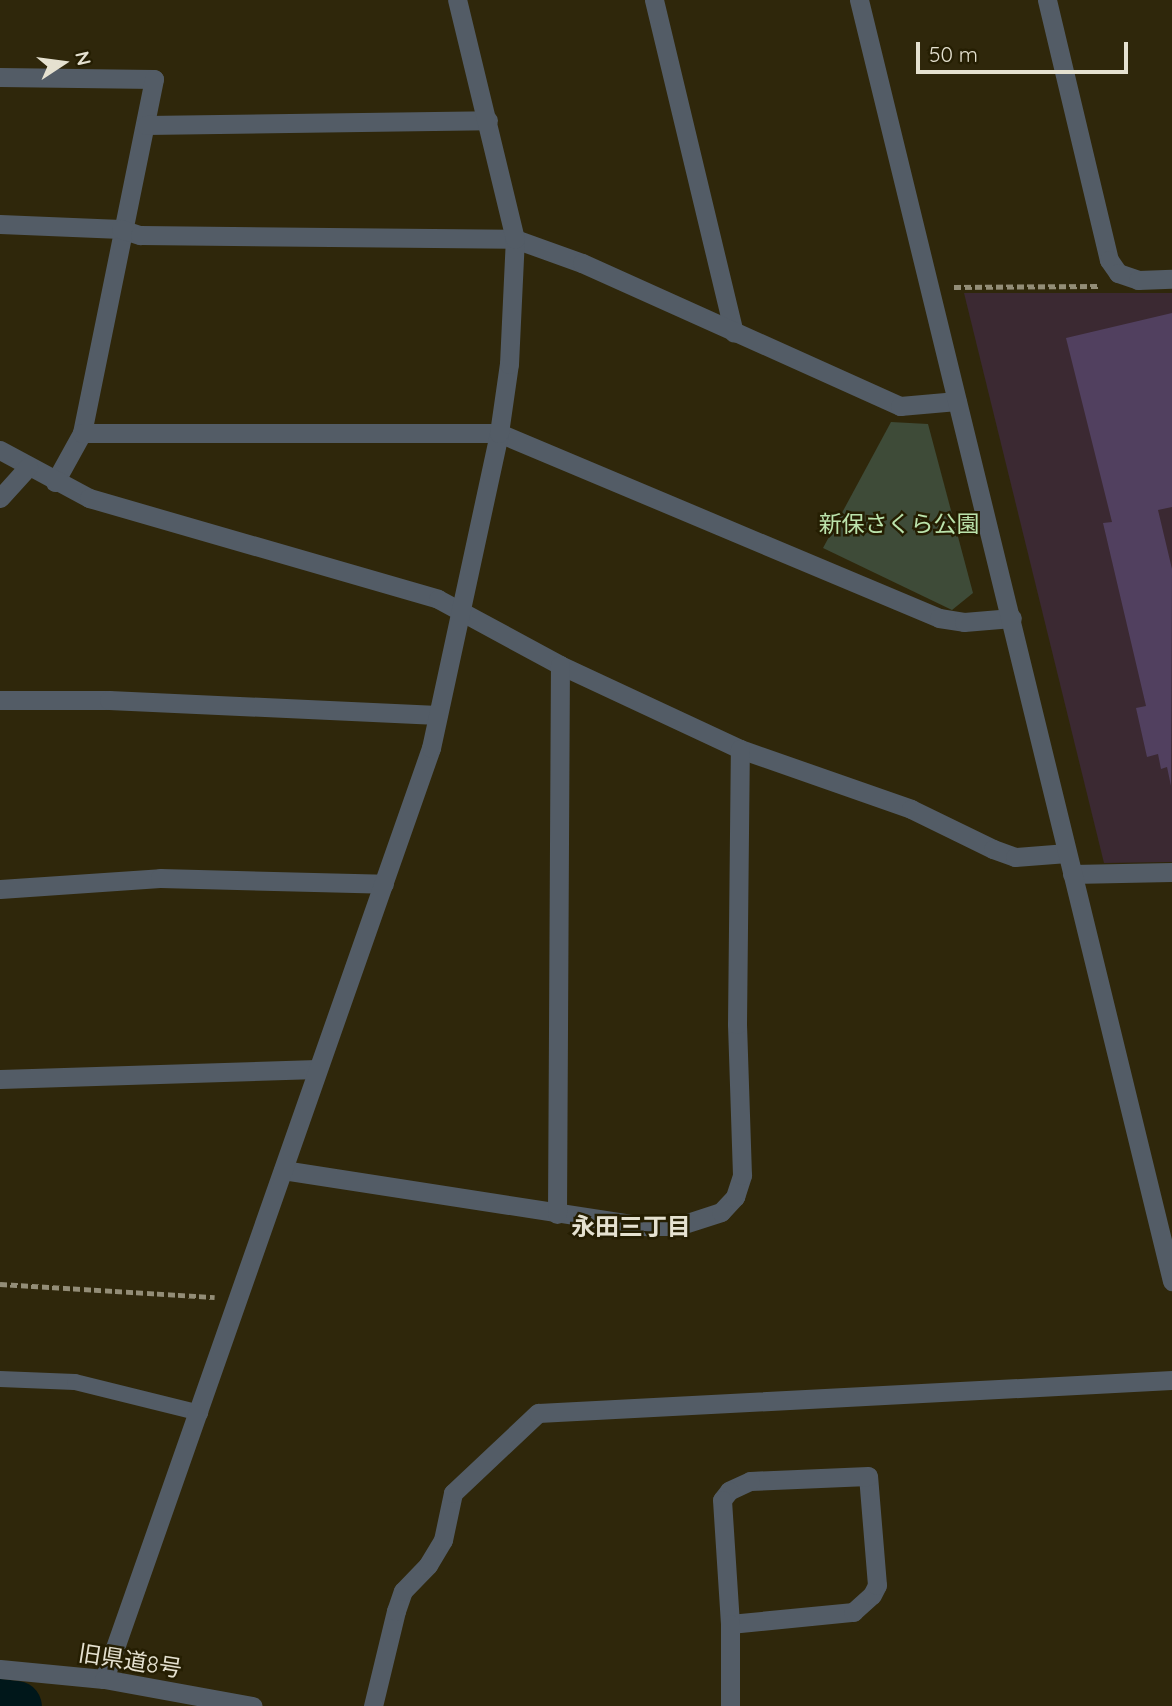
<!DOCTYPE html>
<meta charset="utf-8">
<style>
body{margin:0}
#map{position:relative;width:1172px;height:1706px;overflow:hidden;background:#2f270b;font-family:Quicksand,"Noto Sans JP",sans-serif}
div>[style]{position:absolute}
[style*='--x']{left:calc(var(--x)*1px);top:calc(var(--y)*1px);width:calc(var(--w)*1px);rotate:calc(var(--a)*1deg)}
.education>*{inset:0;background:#3b2932}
.green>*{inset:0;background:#3e4b38}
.river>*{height:51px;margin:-25.5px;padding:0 25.5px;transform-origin:25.5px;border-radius:25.5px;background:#00171a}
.building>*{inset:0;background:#51405f}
.path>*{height:4.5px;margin-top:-2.25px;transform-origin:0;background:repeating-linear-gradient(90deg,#938d77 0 7px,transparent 0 10.5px)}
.service>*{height:16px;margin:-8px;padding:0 8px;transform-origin:8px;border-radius:8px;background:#535c66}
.minor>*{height:19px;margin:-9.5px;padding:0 9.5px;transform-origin:9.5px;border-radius:9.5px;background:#535c66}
.tertiary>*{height:19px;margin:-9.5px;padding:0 9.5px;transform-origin:9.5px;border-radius:9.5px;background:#535c66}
span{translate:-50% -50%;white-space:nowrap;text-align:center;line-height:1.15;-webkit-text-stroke:5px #251e02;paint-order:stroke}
.park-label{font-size:23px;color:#bbe3ac}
.street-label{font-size:23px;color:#e5e1d0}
.neighbourhood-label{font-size:24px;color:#e5e1d0;font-weight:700}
.north{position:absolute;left:28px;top:28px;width:70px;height:70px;-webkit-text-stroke:5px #251e02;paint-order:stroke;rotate:77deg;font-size:19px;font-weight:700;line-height:28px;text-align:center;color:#e5e1d0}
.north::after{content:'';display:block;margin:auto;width:24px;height:32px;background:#e5e1d0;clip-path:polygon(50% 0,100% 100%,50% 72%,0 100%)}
.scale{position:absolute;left:916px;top:42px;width:212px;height:32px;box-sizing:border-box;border:4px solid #e5e1d0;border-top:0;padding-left:9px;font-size:21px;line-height:24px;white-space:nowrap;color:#e5e1d0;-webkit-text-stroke:5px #251e02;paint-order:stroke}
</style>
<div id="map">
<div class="education">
<i style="clip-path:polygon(964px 293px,1172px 293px,1172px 862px,1104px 863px)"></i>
</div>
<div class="green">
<i style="clip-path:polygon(891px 422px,928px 424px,973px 593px,952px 610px,823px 548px)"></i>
</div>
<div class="river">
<i style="--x:0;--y:1704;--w:16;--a:7"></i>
</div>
<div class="building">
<i style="clip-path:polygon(1172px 313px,1172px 507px,1158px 510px,1172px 569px,1171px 786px,1167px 767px,1161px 769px,1158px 754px,1147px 757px,1136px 708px,1146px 706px,1103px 523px,1112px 522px,1066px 338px)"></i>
</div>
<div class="path">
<i style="--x:954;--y:287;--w:145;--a:-0.4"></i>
<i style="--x:0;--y:1284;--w:215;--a:3.5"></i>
</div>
<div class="service">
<i style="--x:0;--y:1379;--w:75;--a:2.3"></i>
<i style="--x:75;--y:1382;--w:129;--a:13.9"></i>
</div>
<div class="minor">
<i style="--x:654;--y:0;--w:342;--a:76.5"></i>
<i style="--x:1047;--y:0;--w:267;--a:76.6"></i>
<i style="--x:1109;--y:260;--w:16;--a:55"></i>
<i style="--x:1118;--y:273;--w:21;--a:19"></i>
<i style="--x:1138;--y:280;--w:34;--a:-2"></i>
<i style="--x:0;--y:77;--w:154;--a:0.7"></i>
<i style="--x:154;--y:79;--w:361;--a:101.5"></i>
<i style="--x:82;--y:433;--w:56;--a:118.9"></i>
<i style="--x:146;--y:125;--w:342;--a:-0.8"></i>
<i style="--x:0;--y:224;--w:121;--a:2.4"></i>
<i style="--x:121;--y:229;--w:20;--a:18"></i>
<i style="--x:140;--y:235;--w:375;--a:0.6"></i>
<i style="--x:515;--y:239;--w:71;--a:19.7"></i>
<i style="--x:582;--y:263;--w:349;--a:24.2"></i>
<i style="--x:900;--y:406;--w:57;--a:-5"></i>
<i style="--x:82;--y:433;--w:417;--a:0"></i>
<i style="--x:499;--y:433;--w:477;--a:22.8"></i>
<i style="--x:939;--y:618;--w:25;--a:9"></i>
<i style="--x:964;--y:622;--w:48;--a:-4.8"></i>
<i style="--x:0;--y:450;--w:101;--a:28.3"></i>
<i style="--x:89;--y:498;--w:363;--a:16.1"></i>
<i style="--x:438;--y:599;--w:139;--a:28.4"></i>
<i style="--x:560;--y:665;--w:199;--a:25"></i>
<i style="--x:740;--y:749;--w:181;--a:19.3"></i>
<i style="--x:911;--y:809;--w:91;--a:26"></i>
<i style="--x:993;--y:849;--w:23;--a:20"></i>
<i style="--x:1015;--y:857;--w:52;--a:-4.4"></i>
<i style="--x:0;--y:498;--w:42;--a:-47.9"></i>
<i style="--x:0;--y:700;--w:109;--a:0"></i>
<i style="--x:109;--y:700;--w:329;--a:2.6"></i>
<i style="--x:1072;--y:874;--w:100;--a:-1.1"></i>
<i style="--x:0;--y:889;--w:160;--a:-3.9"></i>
<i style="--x:160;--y:878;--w:224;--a:1.5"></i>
<i style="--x:0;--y:1079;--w:317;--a:-1.8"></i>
<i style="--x:283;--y:1170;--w:367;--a:8.8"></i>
<i style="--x:646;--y:1226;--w:32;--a:0"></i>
<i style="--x:678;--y:1226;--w:45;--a:-18"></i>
<i style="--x:721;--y:1212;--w:21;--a:-47"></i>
<i style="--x:735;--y:1197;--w:23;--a:-72"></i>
<i style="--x:742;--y:1175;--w:151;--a:-91.9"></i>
<i style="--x:737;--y:1024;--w:275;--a:-89.4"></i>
<i style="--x:557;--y:1214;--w:549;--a:-89.69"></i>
<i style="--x:730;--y:1624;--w:124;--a:-5.6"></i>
<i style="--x:853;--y:1612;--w:25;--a:-42"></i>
<i style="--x:872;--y:1595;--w:11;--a:-63"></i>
<i style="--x:877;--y:1585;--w:109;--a:-94.7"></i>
<i style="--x:868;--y:1476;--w:118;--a:177.6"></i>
<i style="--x:750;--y:1481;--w:23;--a:155"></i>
<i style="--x:729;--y:1491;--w:11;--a:128"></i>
<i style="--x:722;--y:1500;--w:124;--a:86.3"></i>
<i style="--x:730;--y:1624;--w:82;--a:90"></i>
<i style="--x:104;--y:1679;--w:987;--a:-70.65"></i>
<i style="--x:431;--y:748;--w:322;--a:-77.8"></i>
<i style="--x:499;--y:433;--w:70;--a:-81.8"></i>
<i style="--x:509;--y:364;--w:125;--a:-87.3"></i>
<i style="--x:515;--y:239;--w:246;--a:-103.6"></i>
<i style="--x:373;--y:1706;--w:98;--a:-76.4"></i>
<i style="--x:396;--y:1611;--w:21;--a:-71"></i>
<i style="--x:403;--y:1591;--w:36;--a:-46"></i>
<i style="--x:428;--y:1565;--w:29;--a:-59"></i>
<i style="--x:443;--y:1540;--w:48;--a:-78"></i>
<i style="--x:453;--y:1493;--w:117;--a:-43.3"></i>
<i style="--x:538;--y:1413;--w:635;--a:-2.98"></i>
</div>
<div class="tertiary">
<i style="--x:859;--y:0;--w:1319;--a:76.27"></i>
<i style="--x:0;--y:1669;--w:104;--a:5.5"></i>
<i style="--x:104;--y:1679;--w:151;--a:10.3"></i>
</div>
<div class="park-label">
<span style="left:899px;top:524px">新保さくら公園</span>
</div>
<div class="street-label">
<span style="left:130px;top:1661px;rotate:9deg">旧県道8号</span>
</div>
<div class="neighbourhood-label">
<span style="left:631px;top:1227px">永田三丁目</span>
</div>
<div class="north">N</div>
<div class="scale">50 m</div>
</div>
